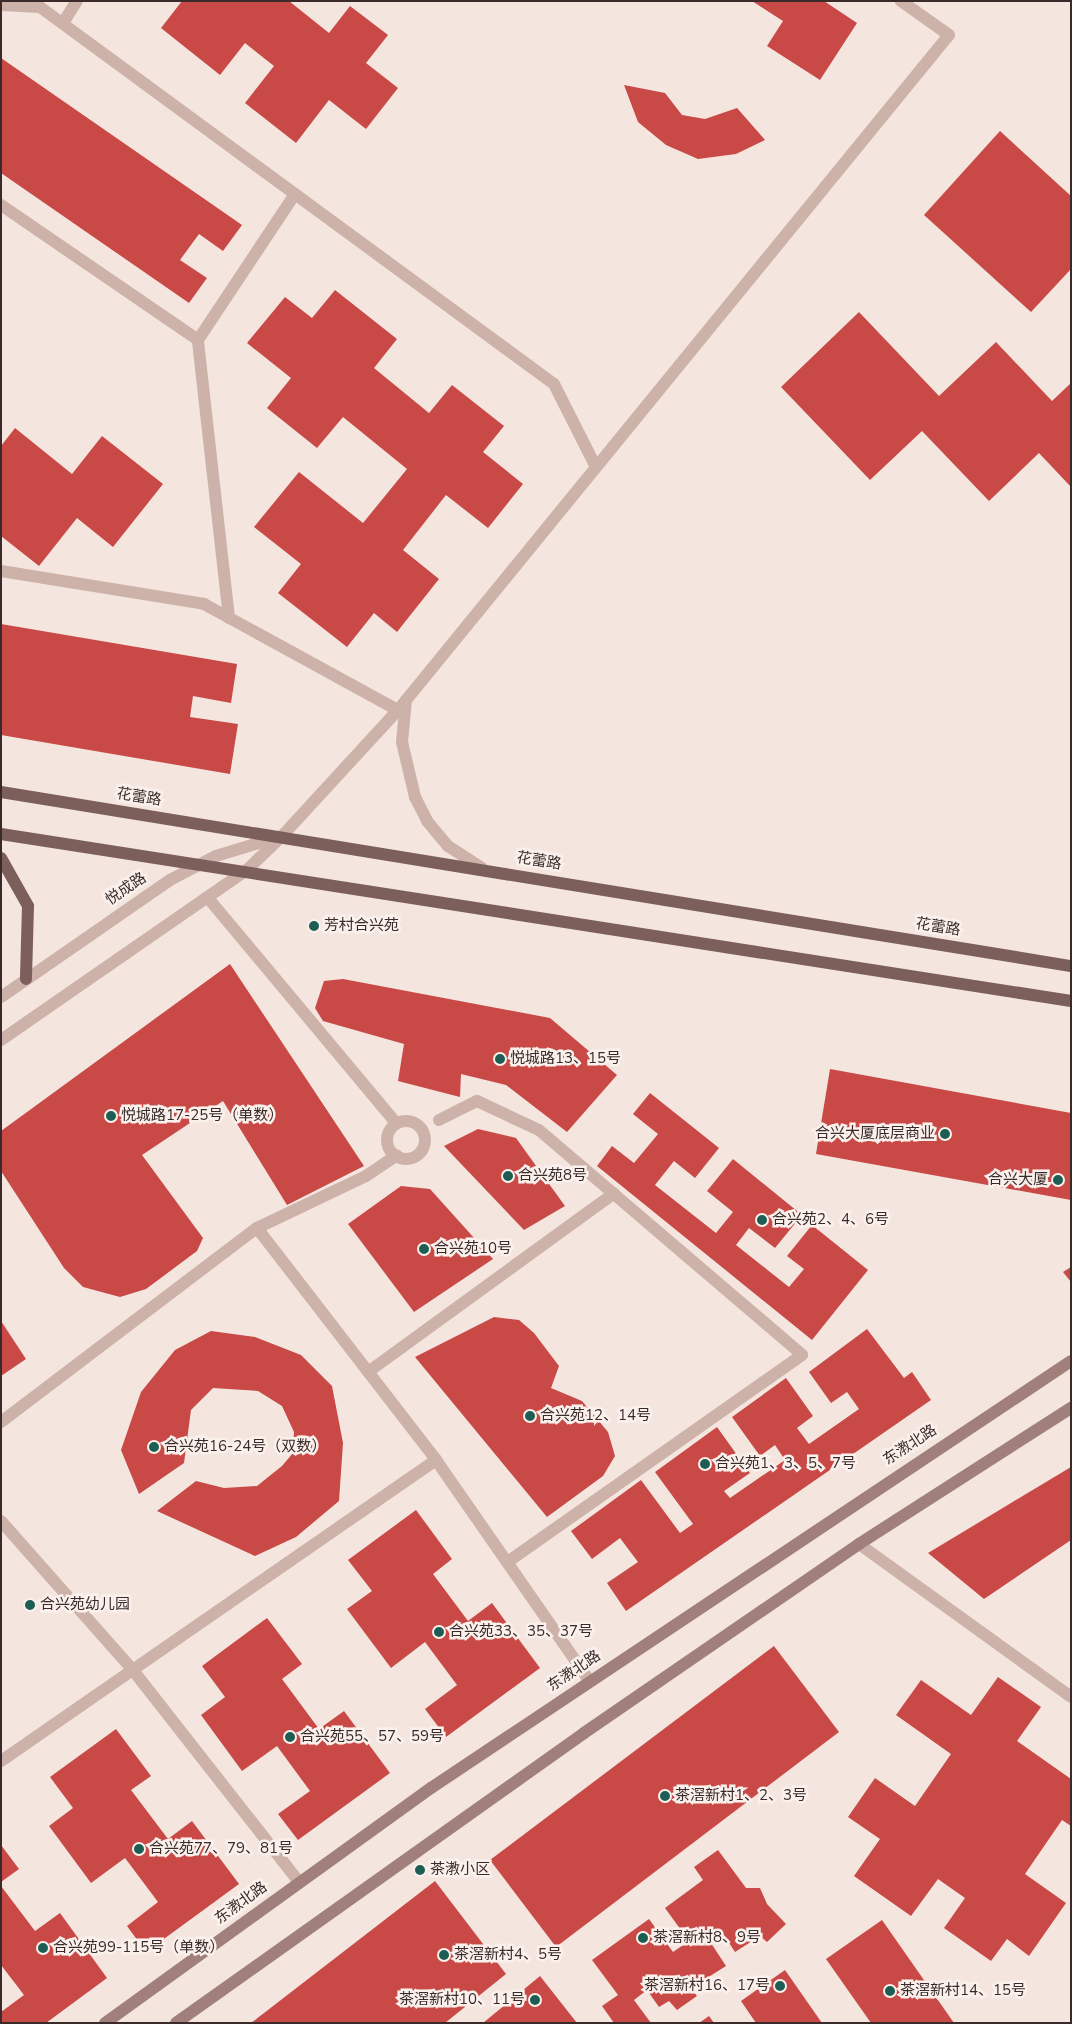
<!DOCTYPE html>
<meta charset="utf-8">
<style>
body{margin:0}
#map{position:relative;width:1072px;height:2024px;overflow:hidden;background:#f4e5df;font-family:"Nunito Sans","Noto Sans SC",sans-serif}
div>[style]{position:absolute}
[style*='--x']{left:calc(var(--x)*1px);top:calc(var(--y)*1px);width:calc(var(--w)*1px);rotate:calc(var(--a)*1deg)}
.building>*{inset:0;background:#c94947}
.service>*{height:12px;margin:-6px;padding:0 6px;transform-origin:6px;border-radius:6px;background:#cdb2aa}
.service>.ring{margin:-6px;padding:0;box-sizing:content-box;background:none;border:12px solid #cdb2aa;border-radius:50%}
.minor>*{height:12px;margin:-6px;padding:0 6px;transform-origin:6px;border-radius:6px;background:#cdb2aa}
.tertiary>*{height:12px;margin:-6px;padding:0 6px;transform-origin:6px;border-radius:6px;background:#cdb2aa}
.secondary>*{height:12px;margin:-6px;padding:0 6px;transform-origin:6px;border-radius:6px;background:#a1807b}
.primary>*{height:12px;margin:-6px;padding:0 6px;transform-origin:6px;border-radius:6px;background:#7c5e5b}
.dots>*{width:14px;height:14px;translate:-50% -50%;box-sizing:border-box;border:2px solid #fbf1ec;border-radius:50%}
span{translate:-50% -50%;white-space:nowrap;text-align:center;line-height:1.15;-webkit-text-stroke:5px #fbf1ec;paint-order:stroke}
.street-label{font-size:15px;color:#3a2b2a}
.poi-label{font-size:15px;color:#3a2b2a}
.left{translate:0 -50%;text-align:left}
.right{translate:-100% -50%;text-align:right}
.frame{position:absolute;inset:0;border:2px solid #3a2b2a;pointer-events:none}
</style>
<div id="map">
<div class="building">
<i style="clip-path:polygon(182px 1px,289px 1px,329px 33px,350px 6px,388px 35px,366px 63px,398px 88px,366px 129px,329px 100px,296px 143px,245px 103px,274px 66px,245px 43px,220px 75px,161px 28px)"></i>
<i style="clip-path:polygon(752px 1px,824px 1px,857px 23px,820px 80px,767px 46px,783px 21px)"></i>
<i style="clip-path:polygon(1px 58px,242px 225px,223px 251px,199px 234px,180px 260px,207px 278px,189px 303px,1px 173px)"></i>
<i style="clip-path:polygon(624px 85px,665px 93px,682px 115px,705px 119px,737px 108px,765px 140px,736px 154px,698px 159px,666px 145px,638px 122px)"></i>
<i style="clip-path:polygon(1000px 131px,1071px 196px,1071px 269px,1031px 312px,924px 215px)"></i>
<i style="clip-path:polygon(335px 290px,397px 339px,374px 368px,429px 413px,452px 385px,504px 426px,483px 452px,523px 484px,488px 528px,446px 495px,403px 550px,439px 579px,397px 632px,374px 613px,347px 647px,278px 593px,301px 564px,254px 527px,299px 472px,363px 523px,407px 469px,343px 417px,317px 448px,267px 408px,291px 378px,247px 343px,285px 297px,312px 318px)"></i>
<i style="clip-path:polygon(859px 312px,939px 396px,996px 342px,1052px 401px,1071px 383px,1071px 487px,1039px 453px,989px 501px,922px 431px,870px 480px,781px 387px)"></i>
<i style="clip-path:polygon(15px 428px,72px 474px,102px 436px,163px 484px,113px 547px,77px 518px,39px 566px,1px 536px,1px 446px)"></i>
<i style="clip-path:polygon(1px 624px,237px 664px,231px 703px,193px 696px,190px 717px,238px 724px,230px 774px,1px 735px)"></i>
<i style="clip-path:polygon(230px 964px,364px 1166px,287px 1205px,223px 1101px,142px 1155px,203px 1238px,197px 1251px,146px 1289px,120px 1297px,83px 1287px,64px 1268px,1px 1171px,1px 1131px)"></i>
<i style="clip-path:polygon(343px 979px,550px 1018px,617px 1075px,567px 1132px,506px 1085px,461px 1074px,460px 1097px,398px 1081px,404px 1044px,323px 1021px,315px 1008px,324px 981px)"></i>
<i style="clip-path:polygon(830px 1069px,1071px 1113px,1071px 1200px,816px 1154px)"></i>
<i style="clip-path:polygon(650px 1093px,719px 1148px,695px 1178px,674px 1161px,655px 1185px,716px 1233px,733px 1212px,707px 1191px,733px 1159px,802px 1215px,775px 1248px,749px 1228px,736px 1245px,789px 1287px,804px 1269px,787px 1256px,812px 1225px,868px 1270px,812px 1340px,597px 1166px,612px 1146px,634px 1163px,658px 1134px,633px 1114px)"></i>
<i style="clip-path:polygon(478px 1129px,516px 1138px,565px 1206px,524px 1230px,444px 1146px)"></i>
<i style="clip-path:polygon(401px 1186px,430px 1189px,493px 1259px,414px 1312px,348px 1224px)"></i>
<i style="clip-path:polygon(1071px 1267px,1071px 1282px,1063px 1272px)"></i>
<i style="clip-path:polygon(494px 1317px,519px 1320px,534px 1333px,559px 1366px,551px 1388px,582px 1401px,608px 1432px,615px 1456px,603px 1476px,547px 1517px,415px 1357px)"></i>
<i style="clip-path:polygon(1px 1321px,26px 1359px,1px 1376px)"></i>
<i style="clip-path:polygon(867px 1329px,904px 1378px,912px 1372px,931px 1400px,626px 1611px,607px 1583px,638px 1562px,620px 1538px,592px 1559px,571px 1531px,641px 1480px,680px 1533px,693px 1524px,655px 1472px,717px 1427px,750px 1473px,724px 1491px,730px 1498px,785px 1460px,775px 1445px,760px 1456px,732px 1417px,786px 1378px,813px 1416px,797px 1428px,809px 1444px,859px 1409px,847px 1392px,831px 1403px,809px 1372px)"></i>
<i style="clip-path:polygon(211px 1331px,255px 1337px,301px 1355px,332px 1386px,343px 1443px,339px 1501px,296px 1537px,255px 1556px,157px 1511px,196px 1481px,224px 1488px,257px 1486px,282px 1466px,293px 1453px,294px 1432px,282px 1406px,258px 1391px,213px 1388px,191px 1410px,184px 1463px,139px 1494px,121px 1450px,141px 1392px,175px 1350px)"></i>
<i style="clip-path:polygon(1071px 1467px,1071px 1540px,984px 1599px,928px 1553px)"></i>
<i style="clip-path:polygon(416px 1510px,452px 1559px,433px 1574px,468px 1621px,492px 1603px,540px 1668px,446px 1737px,425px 1709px,457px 1685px,425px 1642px,391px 1668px,347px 1609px,372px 1591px,348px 1560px)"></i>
<i style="clip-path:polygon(267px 1618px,302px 1664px,282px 1679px,319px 1729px,344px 1711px,390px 1773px,298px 1840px,278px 1814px,310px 1791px,277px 1746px,242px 1771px,201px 1715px,225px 1697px,202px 1666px)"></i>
<i style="clip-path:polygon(774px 1646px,839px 1732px,556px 1947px,490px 1860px)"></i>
<i style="clip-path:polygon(998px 1677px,1041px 1707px,1017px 1741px,1071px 1779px,1071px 1826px,1062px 1820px,1025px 1874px,1066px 1903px,1029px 1956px,1007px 1939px,991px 1961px,944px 1928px,965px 1898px,938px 1879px,911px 1916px,854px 1876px,880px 1839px,848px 1817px,875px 1778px,915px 1806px,951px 1754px,896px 1715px,921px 1680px,971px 1715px)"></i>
<i style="clip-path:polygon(116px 1729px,151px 1776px,131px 1790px,168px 1839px,192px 1821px,239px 1884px,146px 1952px,127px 1926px,158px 1902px,125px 1858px,91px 1883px,49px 1826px,73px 1808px,50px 1777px)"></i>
<i style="clip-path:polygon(1px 1845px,19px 1869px,1px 1882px)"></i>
<i style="clip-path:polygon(718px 1850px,746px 1888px,760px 1888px,767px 1904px,786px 1924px,767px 1942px,760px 1936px,735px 1952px,722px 1932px,709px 1940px,726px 1966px,691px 1988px,697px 1996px,677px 2010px,669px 2001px,659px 2007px,647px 1990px,634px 2000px,651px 2023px,614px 2023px,602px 2006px,618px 1995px,592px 1960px,649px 1919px,673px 1952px,689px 1941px,665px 1908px,703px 1880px,694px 1867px)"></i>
<i style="clip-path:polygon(435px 1881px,506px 1974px,445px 2023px,251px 2023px)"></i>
<i style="clip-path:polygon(1px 1886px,35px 1931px,60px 1913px,107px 1978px,46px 2023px,1px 2023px,1px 2012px,24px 1995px,1px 1965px)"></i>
<i style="clip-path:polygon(882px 1920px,954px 2023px,871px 2023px,826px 1959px)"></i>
<i style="clip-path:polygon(785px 1970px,822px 2023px,756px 2023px,741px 2001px)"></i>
<i style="clip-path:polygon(540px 1976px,577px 2023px,483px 2023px)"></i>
<i style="clip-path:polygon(709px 2016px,714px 2023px,699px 2023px)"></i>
</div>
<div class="service">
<i style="--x:1;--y:5;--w:39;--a:3"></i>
<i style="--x:40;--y:7;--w:637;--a:36.26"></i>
<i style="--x:554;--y:384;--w:93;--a:63.2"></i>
<i style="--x:63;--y:23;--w:26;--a:-58"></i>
<i style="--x:1;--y:205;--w:239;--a:34.4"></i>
<i style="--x:1;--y:571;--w:206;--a:9.2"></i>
<i style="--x:204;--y:604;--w:221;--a:28.7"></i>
<i style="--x:229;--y:618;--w:280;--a:-96.4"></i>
<i style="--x:198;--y:340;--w:175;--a:-56.4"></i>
<i style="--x:208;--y:898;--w:293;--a:50.1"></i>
<i style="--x:439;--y:1120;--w:42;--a:-26.6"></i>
<i style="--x:477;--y:1101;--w:68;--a:25.1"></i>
<i style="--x:539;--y:1130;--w:346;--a:40.5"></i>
<i style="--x:802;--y:1355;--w:360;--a:144.9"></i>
<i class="ring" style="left:387px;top:1121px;width:26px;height:26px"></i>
<i style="--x:257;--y:1228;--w:293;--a:52.3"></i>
<i style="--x:436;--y:1460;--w:268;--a:55.2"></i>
<i style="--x:368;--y:1372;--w:304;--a:-36"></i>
<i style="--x:1;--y:1422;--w:321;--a:-37.2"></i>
<i style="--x:257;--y:1228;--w:121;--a:-25.5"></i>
<i style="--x:366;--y:1176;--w:37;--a:-34"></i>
<i style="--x:1;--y:1521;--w:198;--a:48.5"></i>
<i style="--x:132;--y:1669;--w:271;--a:51.9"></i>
<i style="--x:1;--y:1761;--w:529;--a:-34.68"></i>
</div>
<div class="minor">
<i style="--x:406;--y:700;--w:42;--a:95.4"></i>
<i style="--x:402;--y:742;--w:57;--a:76.7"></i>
<i style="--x:415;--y:797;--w:27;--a:63"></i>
<i style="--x:427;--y:821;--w:33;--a:50"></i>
<i style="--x:448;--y:846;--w:40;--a:32.9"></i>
<i style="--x:283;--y:835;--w:170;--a:-47.4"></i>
<i style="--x:398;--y:710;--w:871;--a:-50.78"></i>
<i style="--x:949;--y:35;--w:59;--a:-144.7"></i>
<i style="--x:859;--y:1544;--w:261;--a:35.8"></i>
</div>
<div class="tertiary">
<i style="--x:1;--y:997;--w:206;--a:-34.7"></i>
<i style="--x:170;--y:880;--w:52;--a:-27.6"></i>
<i style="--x:216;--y:856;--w:65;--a:-17"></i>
<i style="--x:1;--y:1040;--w:300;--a:-34.7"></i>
<i style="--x:248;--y:869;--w:49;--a:-44.2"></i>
</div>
<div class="secondary">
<i style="--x:105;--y:2023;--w:402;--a:-35.8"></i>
<i style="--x:431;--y:1788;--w:769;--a:-33.71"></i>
<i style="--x:176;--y:2023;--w:501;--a:-35.4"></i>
<i style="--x:584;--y:1733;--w:334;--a:-34.5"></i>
<i style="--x:859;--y:1544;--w:252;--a:-32.7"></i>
</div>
<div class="primary">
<i style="--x:1;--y:792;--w:1084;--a:9.24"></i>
<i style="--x:1;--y:834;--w:1083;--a:8.87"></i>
<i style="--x:1;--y:858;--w:55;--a:60.6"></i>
<i style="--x:28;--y:906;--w:73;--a:91.6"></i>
</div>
<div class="dots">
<i style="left:314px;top:926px;background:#1d5d53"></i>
<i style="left:500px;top:1059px;background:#1d5d53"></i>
<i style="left:111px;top:1116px;background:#1d5d53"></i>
<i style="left:945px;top:1134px;background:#1d5d53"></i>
<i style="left:508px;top:1176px;background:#1d5d53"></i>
<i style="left:1058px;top:1180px;background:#1d5d53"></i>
<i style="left:762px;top:1220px;background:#1d5d53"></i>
<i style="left:424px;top:1249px;background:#1d5d53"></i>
<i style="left:530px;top:1416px;background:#1d5d53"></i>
<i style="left:154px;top:1447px;background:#1d5d53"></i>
<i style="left:705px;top:1464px;background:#1d5d53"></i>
<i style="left:30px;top:1605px;background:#1d5d53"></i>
<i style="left:439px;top:1632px;background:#1d5d53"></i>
<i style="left:290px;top:1737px;background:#1d5d53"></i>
<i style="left:665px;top:1796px;background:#1d5d53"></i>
<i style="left:139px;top:1849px;background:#1d5d53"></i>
<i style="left:420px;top:1870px;background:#1d5d53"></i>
<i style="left:643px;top:1938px;background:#1d5d53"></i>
<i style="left:43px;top:1948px;background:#1d5d53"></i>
<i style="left:444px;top:1955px;background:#1d5d53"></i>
<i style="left:780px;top:1986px;background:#1d5d53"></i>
<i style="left:890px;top:1991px;background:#1d5d53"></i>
<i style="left:535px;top:2000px;background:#1d5d53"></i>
</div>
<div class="street-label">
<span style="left:139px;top:797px;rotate:9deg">花蕾路</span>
<span style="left:539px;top:861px;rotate:9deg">花蕾路</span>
<span style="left:126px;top:889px;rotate:-34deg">悦成路</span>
<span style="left:938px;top:927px;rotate:9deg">花蕾路</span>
<span style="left:910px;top:1445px;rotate:-33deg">东漖北路</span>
<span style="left:574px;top:1671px;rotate:-34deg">东漖北路</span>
<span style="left:241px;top:1903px;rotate:-36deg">东漖北路</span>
</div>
<div class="poi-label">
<span class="left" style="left:324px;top:926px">芳村合兴苑</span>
<span class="left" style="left:510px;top:1059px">悦城路13、15号</span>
<span class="left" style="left:121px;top:1116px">悦城路17-25号（单数）</span>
<span class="right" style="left:935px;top:1134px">合兴大厦底层商业</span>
<span class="left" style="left:518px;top:1176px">合兴苑8号</span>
<span class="right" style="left:1048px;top:1180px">合兴大厦</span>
<span class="left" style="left:772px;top:1220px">合兴苑2、4、6号</span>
<span class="left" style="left:434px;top:1249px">合兴苑10号</span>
<span class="left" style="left:540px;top:1416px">合兴苑12、14号</span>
<span class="left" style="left:164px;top:1447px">合兴苑16-24号（双数）</span>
<span class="left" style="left:715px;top:1464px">合兴苑1、3、5、7号</span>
<span class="left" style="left:40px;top:1605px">合兴苑幼儿园</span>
<span class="left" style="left:449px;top:1632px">合兴苑33、35、37号</span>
<span class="left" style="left:300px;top:1737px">合兴苑55、57、59号</span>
<span class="left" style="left:675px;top:1796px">茶滘新村1、2、3号</span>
<span class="left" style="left:149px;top:1849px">合兴苑77、79、81号</span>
<span class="left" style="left:430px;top:1870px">茶漖小区</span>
<span class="left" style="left:653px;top:1938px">茶滘新村8、9号</span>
<span class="left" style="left:53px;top:1948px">合兴苑99-115号（单数）</span>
<span class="left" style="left:454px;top:1955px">茶滘新村4、5号</span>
<span class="right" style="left:770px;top:1986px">茶滘新村16、17号</span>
<span class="left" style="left:900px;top:1991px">茶滘新村14、15号</span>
<span class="right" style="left:525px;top:2000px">茶滘新村10、11号</span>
</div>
<div class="frame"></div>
</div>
